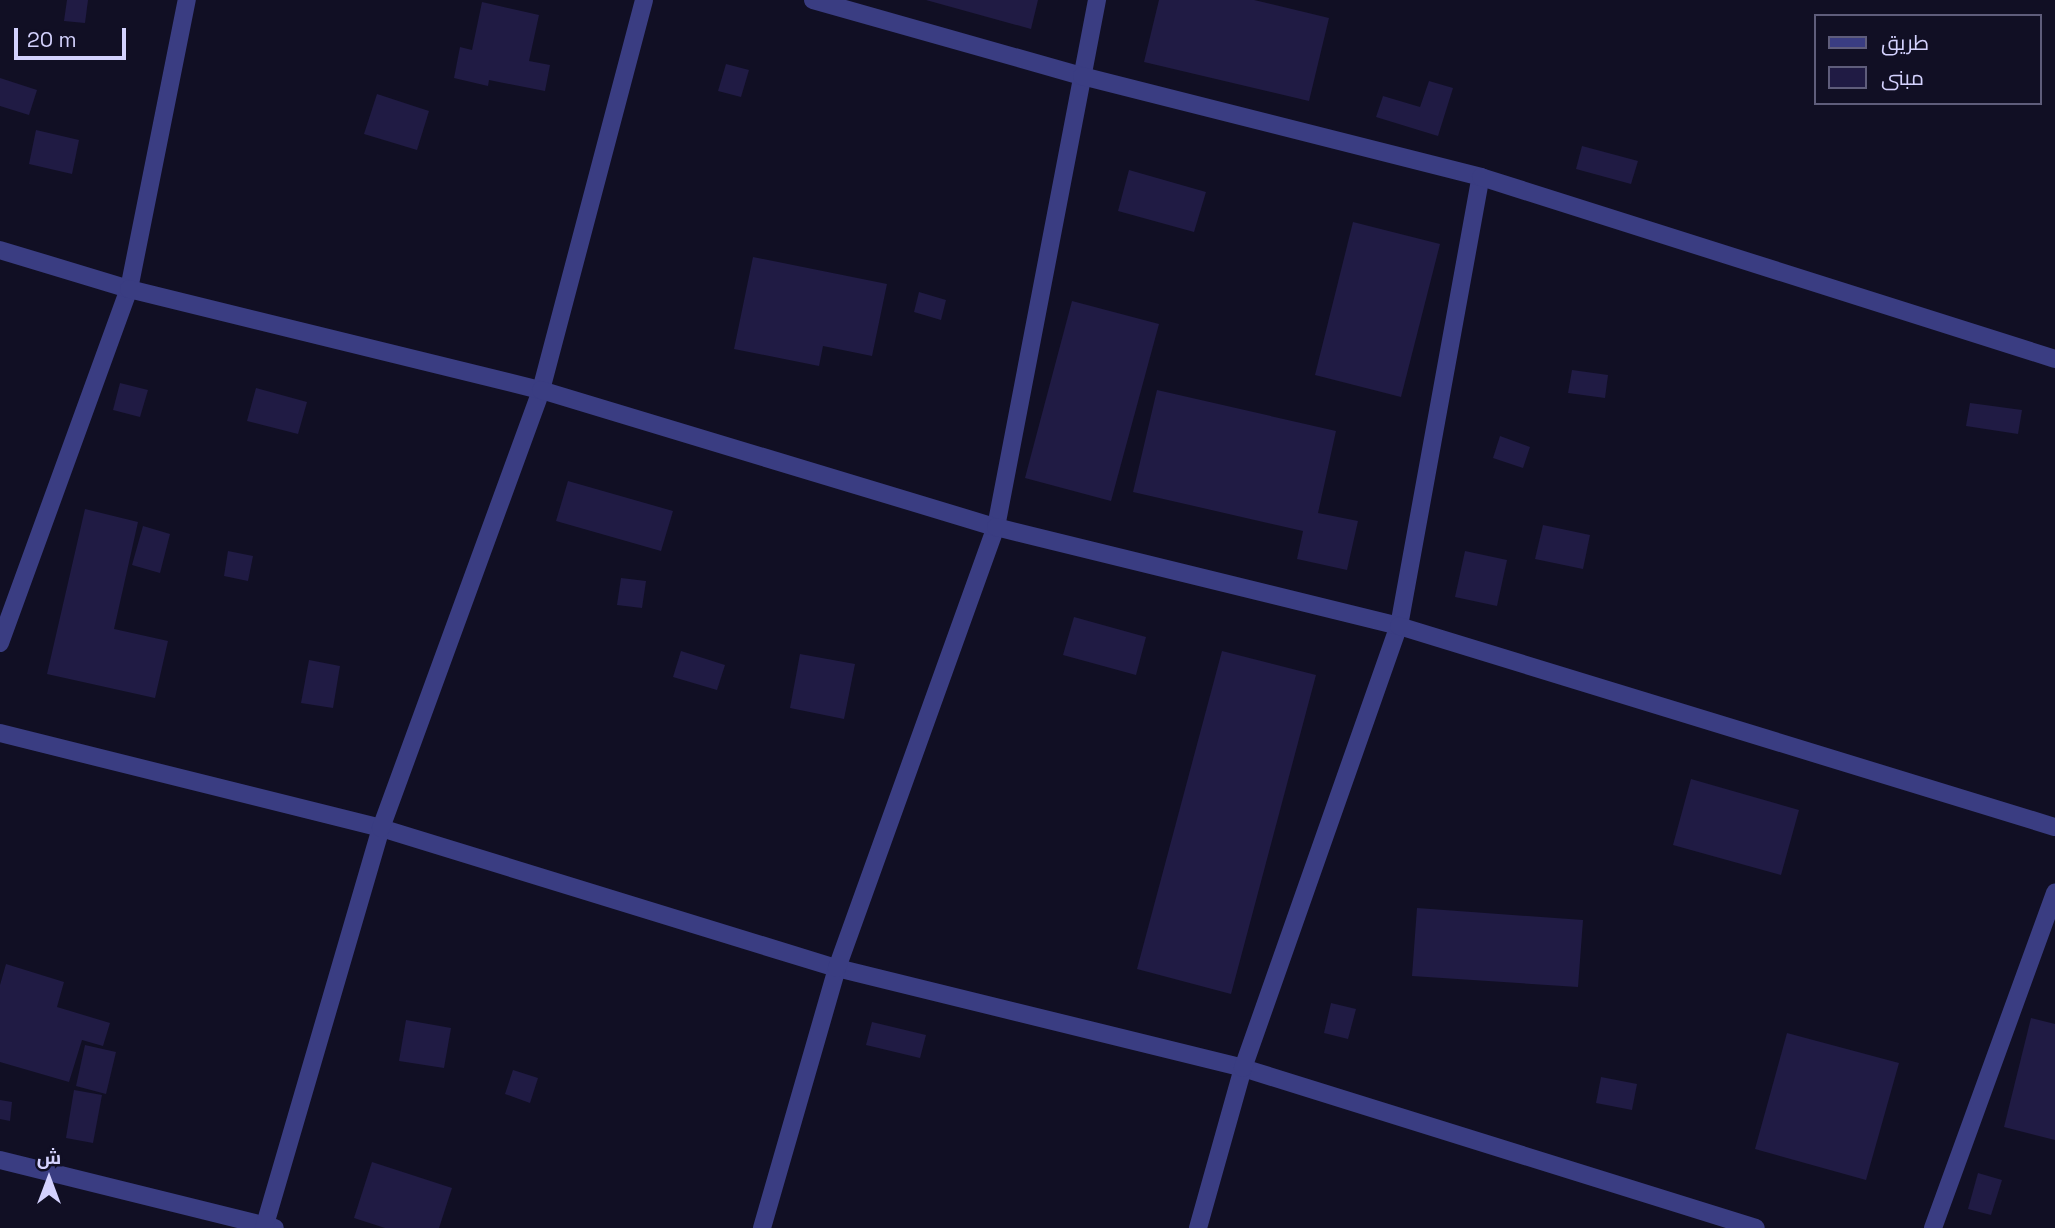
<!DOCTYPE html>
<meta charset="utf-8">
<style>
body{margin:0}
#map{position:relative;width:2055px;height:1228px;overflow:hidden;background:#110f24;font-family:"Space Grotesk",Cairo,sans-serif}
div>[style]{position:absolute}
[style*='--x']{left:calc(var(--x)*1px);top:calc(var(--y)*1px);width:calc(var(--w)*1px);rotate:calc(var(--a)*1deg)}
.building>*{inset:0;background:#201b44}
.minor>*{height:18px;margin:-9px;padding:0 9px;transform-origin:9px;border-radius:9px;background:#3a3d82}
.tertiary>*{height:18px;margin:-9px;padding:0 9px;transform-origin:9px;border-radius:9px;background:#3a3d82}
span{translate:-50% -50%;white-space:nowrap;text-align:center;line-height:1.15;-webkit-text-stroke:6px #110f24;paint-order:stroke}
.legend{position:absolute;left:1814px;top:14px;width:228px;height:91px;box-sizing:border-box;background:#110f24;border:2px solid #5f5d7b;margin:0;padding:9px 12px;list-style:none;font-size:21px;color:#d4d2fe}
.legend li{display:flex;align-items:center;gap:14px;height:35px}
.legend b{width:35px;border:2px solid #5f5d7b}
.north{position:absolute;left:14px;top:1144px;width:70px;height:70px;-webkit-text-stroke:5px #110f24;paint-order:stroke;rotate:0deg;font-size:19px;font-weight:700;line-height:28px;text-align:center;color:#d4d2fe}
.north::after{content:'';display:block;margin:auto;width:24px;height:32px;background:#d4d2fe;clip-path:polygon(50% 0,100% 100%,50% 72%,0 100%)}
.scale{position:absolute;left:14px;top:28px;width:112px;height:32px;box-sizing:border-box;border:4px solid #d4d2fe;border-top:0;padding-left:9px;font-size:21px;line-height:24px;white-space:nowrap;color:#d4d2fe;-webkit-text-stroke:5px #110f24;paint-order:stroke}
</style>
<div id="map">
<div class="building">
<i style="clip-path:polygon(67px 0,88px 0,85px 23px,64px 21px)"></i>
<i style="clip-path:polygon(926px 0,1038px 0,1031px 29px)"></i>
<i style="clip-path:polygon(1159px 0,1254px 0,1329px 18px,1309px 101px,1144px 62px)"></i>
<i style="clip-path:polygon(482px 2px,539px 15px,529px 61px,550px 65px,545px 91px,489px 80px,488px 86px,454px 78px,460px 47px,472px 50px)"></i>
<i style="clip-path:polygon(726px 64px,749px 70px,741px 97px,718px 91px)"></i>
<i style="clip-path:polygon(0 78px,37px 90px,29px 115px,0 106px)"></i>
<i style="clip-path:polygon(1429px 81px,1453px 88px,1438px 136px,1376px 117px,1383px 96px,1420px 107px)"></i>
<i style="clip-path:polygon(377px 94px,429px 111px,417px 150px,364px 134px)"></i>
<i style="clip-path:polygon(36px 130px,79px 140px,72px 174px,29px 164px)"></i>
<i style="clip-path:polygon(1582px 146px,1638px 161px,1631px 184px,1576px 169px)"></i>
<i style="clip-path:polygon(1129px 170px,1206px 192px,1194px 232px,1118px 211px)"></i>
<i style="clip-path:polygon(1353px 222px,1440px 244px,1401px 397px,1315px 375px)"></i>
<i style="clip-path:polygon(753px 257px,887px 284px,872px 356px,823px 346px,819px 366px,734px 349px)"></i>
<i style="clip-path:polygon(919px 292px,946px 300px,941px 320px,914px 312px)"></i>
<i style="clip-path:polygon(1072px 301px,1159px 324px,1111px 501px,1025px 478px)"></i>
<i style="clip-path:polygon(1572px 370px,1608px 375px,1605px 398px,1568px 393px)"></i>
<i style="clip-path:polygon(120px 383px,148px 390px,140px 417px,113px 410px)"></i>
<i style="clip-path:polygon(256px 388px,307px 402px,298px 434px,247px 421px)"></i>
<i style="clip-path:polygon(1157px 390px,1336px 431px,1318px 513px,1358px 521px,1347px 570px,1297px 559px,1303px 531px,1133px 492px)"></i>
<i style="clip-path:polygon(1970px 403px,2022px 410px,2018px 434px,1966px 426px)"></i>
<i style="clip-path:polygon(1500px 436px,1530px 447px,1523px 468px,1493px 458px)"></i>
<i style="clip-path:polygon(568px 481px,673px 511px,661px 551px,556px 521px)"></i>
<i style="clip-path:polygon(85px 509px,138px 522px,114px 629px,168px 641px,155px 698px,47px 674px)"></i>
<i style="clip-path:polygon(1543px 525px,1590px 535px,1583px 569px,1535px 559px)"></i>
<i style="clip-path:polygon(143px 526px,170px 534px,160px 573px,132px 565px)"></i>
<i style="clip-path:polygon(228px 551px,253px 556px,248px 581px,224px 576px)"></i>
<i style="clip-path:polygon(1465px 551px,1507px 560px,1497px 606px,1455px 597px)"></i>
<i style="clip-path:polygon(621px 578px,646px 581px,642px 608px,617px 605px)"></i>
<i style="clip-path:polygon(1074px 617px,1146px 637px,1136px 675px,1063px 655px)"></i>
<i style="clip-path:polygon(681px 651px,725px 665px,717px 690px,673px 677px)"></i>
<i style="clip-path:polygon(1222px 651px,1316px 675px,1231px 994px,1137px 969px)"></i>
<i style="clip-path:polygon(800px 654px,855px 664px,844px 719px,790px 708px)"></i>
<i style="clip-path:polygon(309px 660px,340px 666px,333px 708px,301px 703px)"></i>
<i style="clip-path:polygon(1691px 779px,1799px 810px,1781px 875px,1673px 845px)"></i>
<i style="clip-path:polygon(1417px 908px,1583px 920px,1578px 987px,1412px 976px)"></i>
<i style="clip-path:polygon(6px 964px,64px 982px,57px 1007px,110px 1023px,103px 1046px,82px 1040px,69px 1082px,0 1062px,0 985px)"></i>
<i style="clip-path:polygon(1331px 1003px,1356px 1009px,1348px 1039px,1324px 1033px)"></i>
<i style="clip-path:polygon(2031px 1018px,2055px 1024px,2055px 1140px,2004px 1127px)"></i>
<i style="clip-path:polygon(406px 1020px,451px 1028px,444px 1068px,399px 1061px)"></i>
<i style="clip-path:polygon(872px 1022px,926px 1035px,920px 1058px,866px 1045px)"></i>
<i style="clip-path:polygon(1787px 1033px,1899px 1063px,1866px 1180px,1755px 1149px)"></i>
<i style="clip-path:polygon(85px 1045px,116px 1052px,106px 1094px,76px 1086px)"></i>
<i style="clip-path:polygon(513px 1070px,538px 1078px,530px 1103px,505px 1094px)"></i>
<i style="clip-path:polygon(1601px 1077px,1637px 1084px,1632px 1110px,1596px 1103px)"></i>
<i style="clip-path:polygon(74px 1090px,102px 1095px,93px 1143px,66px 1138px)"></i>
<i style="clip-path:polygon(0 1100px,12px 1102px,10px 1121px,0 1119px)"></i>
<i style="clip-path:polygon(372px 1162px,452px 1188px,439px 1228px,385px 1228px,354px 1218px)"></i>
<i style="clip-path:polygon(1978px 1173px,2002px 1180px,1991px 1215px,1968px 1209px)"></i>
</div>
<div class="minor">
<i style="--x:0;--y:643;--w:377;--a:-70"></i>
<i style="--x:129;--y:289;--w:295;--a:-78.7"></i>
<i style="--x:0;--y:733;--w:393;--a:14"></i>
<i style="--x:381;--y:828;--w:477;--a:17.1"></i>
<i style="--x:837;--y:968;--w:418;--a:13.8"></i>
<i style="--x:1243;--y:1068;--w:537;--a:17.32"></i>
<i style="--x:0;--y:1160;--w:283;--a:13.9"></i>
<i style="--x:264;--y:1228;--w:417;--a:-73.7"></i>
<i style="--x:381;--y:828;--w:466;--a:-69.9"></i>
<i style="--x:541;--y:390;--w:403;--a:-75.2"></i>
<i style="--x:762;--y:1228;--w:271;--a:-73.9"></i>
<i style="--x:837;--y:968;--w:469;--a:-70.2"></i>
<i style="--x:996;--y:527;--w:537;--a:-79.15"></i>
<i style="--x:1198;--y:1228;--w:166;--a:-74.3"></i>
<i style="--x:1243;--y:1068;--w:469;--a:-70.6"></i>
<i style="--x:1399;--y:626;--w:456;--a:-79.7"></i>
<i style="--x:1933;--y:1228;--w:357;--a:-70"></i>
</div>
<div class="tertiary">
<i style="--x:813;--y:0;--w:280;--a:15.8"></i>
<i style="--x:1082;--y:76;--w:412;--a:14.2"></i>
<i style="--x:1481;--y:177;--w:602;--a:17.59"></i>
<i style="--x:0;--y:250;--w:135;--a:16.8"></i>
<i style="--x:129;--y:289;--w:424;--a:13.8"></i>
<i style="--x:541;--y:390;--w:475;--a:16.8"></i>
<i style="--x:996;--y:527;--w:415;--a:13.8"></i>
<i style="--x:1399;--y:626;--w:686;--a:17.04"></i>
</div>
<ul class="legend">
<li><b style="height:9px;background:#3a3d82"></b>طريق</li>
<li><b style="height:19px;background:#201b44"></b>مبنى</li>
</ul>
<div class="north">ش</div>
<div class="scale">20 m</div>
</div>
